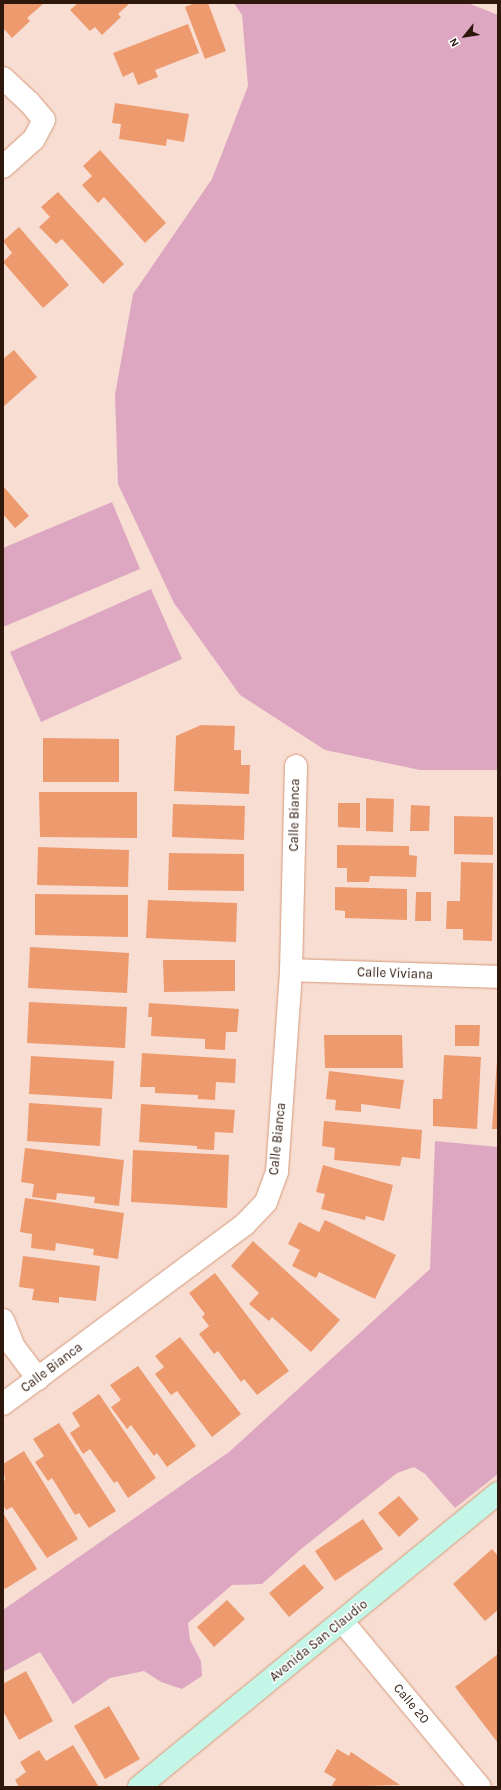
<!DOCTYPE html>
<style>
body{margin:0}
#map{position:relative;width:501px;height:1790px;overflow:hidden;background:#f8ded2;font-family:Karla,sans-serif}
div>[style]{position:absolute}
[style*='--x']{left:calc(var(--x)*1px);top:calc(var(--y)*1px);width:calc(var(--w)*1px);rotate:calc(var(--a)*1deg)}
.green>*{inset:0;background:#dda7c2}
.building>*{inset:0;background:#ee9a6f}
.roads{filter:drop-shadow(0 0 1px #d59a7c) drop-shadow(0 0 1px #d59a7c)}
.street>*{height:22px;margin:-11px;padding:0 11px;transform-origin:11px;border-radius:11px;background:#fff}
.secondary>*{height:22px;margin:-11px;padding:0 11px;transform-origin:11px;border-radius:11px;background:#c3f6e6}
span{translate:-50% -50%;white-space:nowrap;text-align:center;line-height:1.15;-webkit-text-stroke:3px #fff;paint-order:stroke}
.street-label{font-size:13px;color:#2e180c}
.frame{position:absolute;inset:0;border:4px solid #2e180c;pointer-events:none}
.north{position:absolute;left:445px;top:16px;width:40px;height:40px;-webkit-text-stroke:3px #fff;paint-order:stroke;rotate:240deg;font-size:11px;font-weight:700;line-height:16px;text-align:center;color:#2e180c}
.north::after{content:'';display:block;margin:auto;width:14px;height:18px;background:#2e180c;clip-path:polygon(50% 0,100% 100%,50% 72%,0 100%)}
</style>
<div id="map">
<div class="green">
<i style="clip-path:polygon(234px 3px,468px 3px,498px 15px,498px 770px,420px 770px,325px 750px,240px 695px,174px 603px,118px 484px,115px 395px,133px 294px,212px 179px,248px 86px,242px 15px)"></i>
<i style="clip-path:polygon(112px 502px,140px 569px,3px 627px,3px 548px)"></i>
<i style="clip-path:polygon(151px 589px,182px 659px,41px 722px,10px 652px)"></i>
<i style="clip-path:polygon(435px 1141px,498px 1147px,498px 1474px,455px 1508px,425px 1474px,414px 1467px,397px 1473px,301px 1549px,262px 1584px,232px 1585px,188px 1623px,190px 1640px,201px 1661px,202px 1676px,182px 1689px,161px 1682px,144px 1671px,110px 1678px,73px 1704px,40px 1652px,3px 1672px,3px 1610px,229px 1452px,430px 1269px)"></i>
</div>
<div class="building">
<i style="clip-path:polygon(3px 3px,44px 3px,27px 18px,30px 21px,12px 38px,3px 28px)"></i>
<i style="clip-path:polygon(78px 3px,130px 3px,118px 14px,121px 17px,102px 35px,95px 27px,90px 31px,70px 10px)"></i>
<i style="clip-path:polygon(195px 3px,208px 3px,226px 51px,205px 59px,185px 7px)"></i>
<i style="clip-path:polygon(188px 24px,199px 53px,155px 70px,158px 77px,138px 85px,133px 72px,123px 77px,113px 53px)"></i>
<i style="clip-path:polygon(115px 103px,189px 114px,184px 142px,167px 139px,166px 146px,119px 139px,121px 124px,112px 123px)"></i>
<i style="clip-path:polygon(100px 150px,166px 223px,145px 243px,104px 197px,98px 203px,82px 185px,92px 176px,83px 166px)"></i>
<i style="clip-path:polygon(58px 192px,124px 264px,103px 284px,62px 239px,56px 244px,39px 227px,50px 217px,41px 207px)"></i>
<i style="clip-path:polygon(19px 227px,69px 285px,43px 308px,3px 262px,12px 253px,3px 241px)"></i>
<i style="clip-path:polygon(14px 350px,37px 377px,3px 407px,3px 359px)"></i>
<i style="clip-path:polygon(3px 486px,29px 516px,15px 528px,3px 514px)"></i>
<i style="clip-path:polygon(201px 725px,235px 726px,234px 750px,241px 750px,241px 765px,250px 765px,249px 794px,174px 791px,176px 736px)"></i>
<i style="clip-path:polygon(43px 738px,119px 739px,119px 782px,43px 782px)"></i>
<i style="clip-path:polygon(39px 792px,137px 792px,137px 838px,40px 837px)"></i>
<i style="clip-path:polygon(366px 798px,394px 799px,393px 832px,366px 831px)"></i>
<i style="clip-path:polygon(338px 803px,360px 803px,360px 828px,338px 827px)"></i>
<i style="clip-path:polygon(173px 804px,245px 806px,244px 840px,172px 837px)"></i>
<i style="clip-path:polygon(411px 805px,430px 806px,429px 831px,410px 831px)"></i>
<i style="clip-path:polygon(454px 816px,493px 817px,493px 855px,454px 854px)"></i>
<i style="clip-path:polygon(337px 845px,409px 846px,409px 855px,417px 856px,416px 877px,370px 876px,369px 882px,347px 882px,347px 868px,337px 868px)"></i>
<i style="clip-path:polygon(38px 847px,129px 850px,128px 887px,37px 885px)"></i>
<i style="clip-path:polygon(169px 853px,244px 854px,244px 891px,168px 890px)"></i>
<i style="clip-path:polygon(461px 862px,493px 863px,492px 941px,463px 940px,463px 929px,446px 929px,447px 901px,460px 901px)"></i>
<i style="clip-path:polygon(335px 887px,407px 889px,407px 920px,345px 918px,345px 911px,335px 910px)"></i>
<i style="clip-path:polygon(416px 892px,431px 892px,431px 921px,415px 921px)"></i>
<i style="clip-path:polygon(35px 894px,128px 895px,128px 937px,35px 935px)"></i>
<i style="clip-path:polygon(148px 900px,237px 903px,236px 942px,146px 938px)"></i>
<i style="clip-path:polygon(30px 947px,129px 953px,127px 993px,28px 988px)"></i>
<i style="clip-path:polygon(163px 960px,235px 960px,235px 991px,164px 992px)"></i>
<i style="clip-path:polygon(29px 1002px,127px 1007px,125px 1048px,27px 1043px)"></i>
<i style="clip-path:polygon(149px 1003px,239px 1009px,237px 1032px,226px 1032px,225px 1050px,205px 1049px,205px 1039px,151px 1036px,152px 1017px,148px 1017px)"></i>
<i style="clip-path:polygon(455px 1025px,480px 1025px,479px 1046px,455px 1046px)"></i>
<i style="clip-path:polygon(324px 1035px,402px 1035px,403px 1068px,325px 1068px)"></i>
<i style="clip-path:polygon(142px 1053px,236px 1059px,235px 1083px,216px 1082px,215px 1100px,198px 1099px,198px 1095px,155px 1093px,155px 1087px,140px 1087px)"></i>
<i style="clip-path:polygon(444px 1055px,481px 1057px,477px 1129px,433px 1126px,433px 1099px,442px 1099px)"></i>
<i style="clip-path:polygon(31px 1056px,114px 1061px,112px 1099px,29px 1094px)"></i>
<i style="clip-path:polygon(497px 1061px,498px 1061px,498px 1129px,492px 1129px)"></i>
<i style="clip-path:polygon(329px 1071px,404px 1080px,400px 1109px,361px 1104px,361px 1112px,335px 1110px,336px 1100px,326px 1099px)"></i>
<i style="clip-path:polygon(29px 1103px,102px 1108px,100px 1146px,27px 1141px)"></i>
<i style="clip-path:polygon(141px 1104px,235px 1110px,233px 1133px,215px 1132px,214px 1150px,197px 1149px,197px 1146px,139px 1142px)"></i>
<i style="clip-path:polygon(324px 1121px,422px 1130px,420px 1159px,402px 1157px,400px 1166px,334px 1160px,335px 1148px,322px 1146px)"></i>
<i style="clip-path:polygon(25px 1148px,124px 1160px,119px 1206px,94px 1203px,95px 1197px,57px 1193px,56px 1200px,32px 1197px,34px 1184px,21px 1182px)"></i>
<i style="clip-path:polygon(133px 1150px,229px 1155px,227px 1208px,131px 1202px)"></i>
<i style="clip-path:polygon(323px 1165px,393px 1185px,384px 1221px,366px 1216px,365px 1220px,321px 1209px,325px 1194px,316px 1192px)"></i>
<i style="clip-path:polygon(25px 1198px,124px 1213px,118px 1259px,93px 1255px,94px 1249px,56px 1243px,55px 1251px,31px 1248px,32px 1234px,20px 1232px)"></i>
<i style="clip-path:polygon(325px 1220px,396px 1255px,375px 1299px,319px 1272px,316px 1278px,292px 1266px,300px 1250px,288px 1244px,299px 1222px,319px 1232px)"></i>
<i style="clip-path:polygon(253px 1241px,340px 1320px,311px 1352px,272px 1317px,269px 1321px,249px 1304px,259px 1293px,231px 1266px)"></i>
<i style="clip-path:polygon(23px 1256px,100px 1266px,96px 1301px,59px 1297px,59px 1303px,32px 1300px,34px 1289px,19px 1287px)"></i>
<i style="clip-path:polygon(215px 1273px,289px 1371px,257px 1395px,244px 1379px,241px 1382px,218px 1351px,214px 1354px,199px 1334px,209px 1326px,202px 1317px,205px 1314px,189px 1293px)"></i>
<i style="clip-path:polygon(180px 1337px,241px 1414px,212px 1437px,177px 1391px,171px 1395px,155px 1374px,164px 1367px,155px 1356px)"></i>
<i style="clip-path:polygon(138px 1366px,196px 1446px,167px 1467px,157px 1453px,154px 1456px,131px 1425px,127px 1429px,111px 1407px,121px 1400px,110px 1385px)"></i>
<i style="clip-path:polygon(99px 1394px,156px 1478px,128px 1498px,117px 1481px,114px 1483px,90px 1449px,83px 1454px,70px 1433px,80px 1426px,72px 1413px)"></i>
<i style="clip-path:polygon(59px 1423px,116px 1511px,89px 1528px,79px 1513px,75px 1515px,52px 1478px,48px 1481px,35px 1462px,44px 1456px,33px 1439px)"></i>
<i style="clip-path:polygon(24px 1451px,78px 1539px,47px 1558px,12px 1507px,6px 1510px,3px 1505px,3px 1482px,5px 1480px,3px 1464px)"></i>
<i style="clip-path:polygon(399px 1496px,419px 1519px,399px 1537px,378px 1513px)"></i>
<i style="clip-path:polygon(3px 1513px,37px 1569px,5px 1589px,3px 1585px)"></i>
<i style="clip-path:polygon(363px 1519px,383px 1549px,335px 1581px,315px 1551px)"></i>
<i style="clip-path:polygon(492px 1549px,498px 1556px,498px 1610px,485px 1621px,453px 1584px)"></i>
<i style="clip-path:polygon(304px 1564px,324px 1588px,289px 1617px,269px 1593px)"></i>
<i style="clip-path:polygon(227px 1600px,245px 1619px,214px 1647px,197px 1627px)"></i>
<i style="clip-path:polygon(498px 1654px,498px 1743px,455px 1687px)"></i>
<i style="clip-path:polygon(26px 1671px,53px 1721px,19px 1740px,3px 1711px,3px 1684px)"></i>
<i style="clip-path:polygon(109px 1706px,140px 1759px,105px 1779px,74px 1726px)"></i>
<i style="clip-path:polygon(73px 1745px,99px 1787px,19px 1787px,15px 1780px,26px 1772px,20px 1762px,39px 1750px,46px 1761px)"></i>
<i style="clip-path:polygon(337px 1749px,349px 1756px,351px 1752px,400px 1785px,331px 1787px,336px 1779px,324px 1772px)"></i>
</div>
<div class="roads">
<div class="street">
<i style="--x:3;--y:78;--w:35;--a:43"></i>
<i style="--x:29;--y:102;--w:23;--a:50"></i>
<i style="--x:44;--y:120;--w:21;--a:118"></i>
<i style="--x:34;--y:139;--w:42;--a:137.9"></i>
<i style="--x:291;--y:970;--w:207;--a:1.9"></i>
<i style="--x:3;--y:1320;--w:29;--a:68"></i>
<i style="--x:14;--y:1347;--w:40;--a:53"></i>
<i style="--x:3;--y:1404;--w:302;--a:-36.6"></i>
<i style="--x:245;--y:1224;--w:30;--a:-46"></i>
<i style="--x:266;--y:1202;--w:32;--a:-70"></i>
<i style="--x:277;--y:1172;--w:202;--a:-86"></i>
<i style="--x:291;--y:970;--w:204;--a:-88.6"></i>
<i style="--x:343;--y:1622;--w:214;--a:50.3"></i>
</div>
<div class="secondary">
<i style="--x:139;--y:1787;--w:464;--a:-39.3"></i>
</div>
</div>
<div class="street-label">
<span style="left:295px;top:815px;rotate:-89deg">Calle Bianca</span>
<span style="left:395px;top:974px;rotate:2deg">Calle Viviana</span>
<span style="left:278px;top:1139px;rotate:-84deg">Calle Bianca</span>
<span style="left:52px;top:1368px;rotate:-37deg">Calle Bianca</span>
<span style="left:319px;top:1641px;rotate:-39deg">Avenida San Claudio</span>
<span style="left:411px;top:1704px;rotate:50deg">Calle 20</span>
</div>
<div class="frame"></div>
<div class="north">N</div>
</div>
